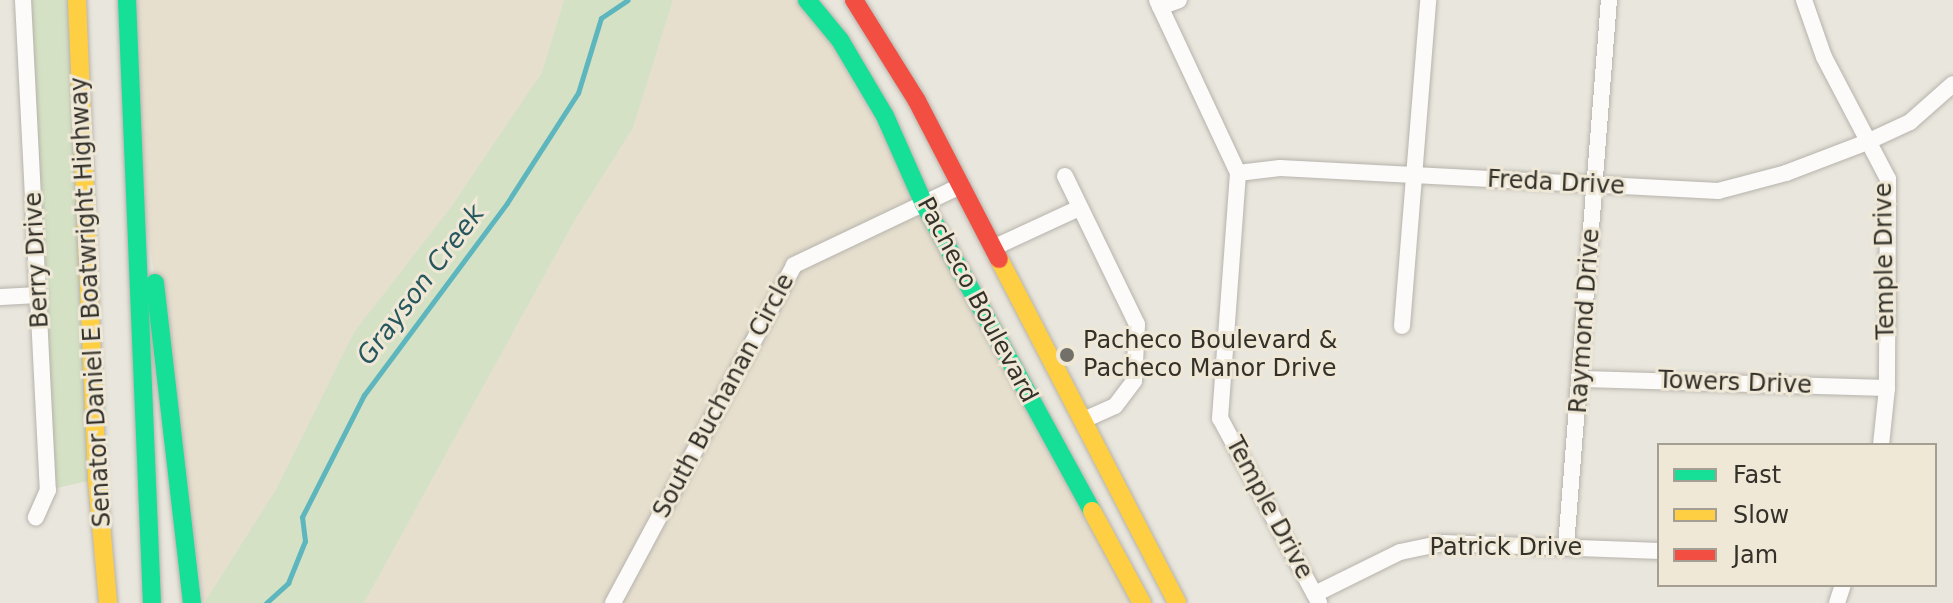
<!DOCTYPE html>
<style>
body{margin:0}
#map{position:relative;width:1953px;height:603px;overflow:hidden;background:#e9e6dd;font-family:"DejaVu Sans",sans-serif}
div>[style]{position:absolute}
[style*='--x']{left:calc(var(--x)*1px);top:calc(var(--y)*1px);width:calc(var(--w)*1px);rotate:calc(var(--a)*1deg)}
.built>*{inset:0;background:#e6dfce}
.green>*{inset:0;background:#d5e1c4}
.stream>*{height:5px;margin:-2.5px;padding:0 2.5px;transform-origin:2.5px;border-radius:2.5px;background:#5db6be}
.roads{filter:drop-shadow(0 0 2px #b6b3ac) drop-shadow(0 0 2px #b6b3ac)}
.street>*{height:16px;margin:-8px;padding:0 8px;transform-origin:8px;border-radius:8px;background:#fcfbfa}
.fast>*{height:18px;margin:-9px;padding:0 9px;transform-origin:9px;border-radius:9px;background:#16e098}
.slow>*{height:18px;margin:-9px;padding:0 9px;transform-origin:9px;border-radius:9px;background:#ffcf43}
.jam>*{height:18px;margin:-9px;padding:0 9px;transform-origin:9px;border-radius:9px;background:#f24e42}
.dots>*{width:22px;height:22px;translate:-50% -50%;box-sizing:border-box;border:4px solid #efe8d7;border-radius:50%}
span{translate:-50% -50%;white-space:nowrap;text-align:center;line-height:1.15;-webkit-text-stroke:6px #efe8d7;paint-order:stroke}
.street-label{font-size:24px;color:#33312a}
.poi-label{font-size:24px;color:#33312a}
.left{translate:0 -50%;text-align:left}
.water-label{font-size:26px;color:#26575e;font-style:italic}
.legend{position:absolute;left:1657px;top:443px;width:280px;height:144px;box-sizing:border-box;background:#efe8d7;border:2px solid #a49f92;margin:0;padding:10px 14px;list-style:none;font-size:24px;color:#33312a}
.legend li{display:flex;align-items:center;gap:16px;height:40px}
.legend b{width:40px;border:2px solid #a49f92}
</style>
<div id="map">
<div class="built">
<i style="clip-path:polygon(127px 0,564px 0,542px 72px,451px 207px,354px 332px,275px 491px,204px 603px,135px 149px)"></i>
<i style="clip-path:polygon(673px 0,807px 0,1144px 603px,364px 603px,575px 220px,633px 128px)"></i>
</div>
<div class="green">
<i style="clip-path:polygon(23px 0,77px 0,97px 479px,48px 490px)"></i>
<i style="clip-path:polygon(564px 0,673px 0,633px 128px,575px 220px,364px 603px,204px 603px,275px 491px,354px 332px,451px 207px,542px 72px)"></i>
</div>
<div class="stream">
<i style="--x:266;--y:603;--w:30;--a:-42"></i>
<i style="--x:288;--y:583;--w:45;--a:-68"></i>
<i style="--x:305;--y:541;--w:24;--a:-97"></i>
<i style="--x:302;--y:517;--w:137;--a:-63.1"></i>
<i style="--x:364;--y:395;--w:239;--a:-53.3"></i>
<i style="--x:507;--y:203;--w:131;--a:-57.2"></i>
<i style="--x:578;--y:93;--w:78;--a:-73"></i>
<i style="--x:601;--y:18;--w:32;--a:-34"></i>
</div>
<div class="roads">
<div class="street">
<i style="--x:23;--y:0;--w:491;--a:87.1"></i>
<i style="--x:48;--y:490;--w:30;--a:114"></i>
<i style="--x:1157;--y:0;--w:191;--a:64.9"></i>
<i style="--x:1238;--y:173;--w:246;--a:94.2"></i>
<i style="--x:1220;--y:418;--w:210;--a:61.8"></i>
<i style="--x:1804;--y:0;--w:60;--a:70.7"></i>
<i style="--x:1824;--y:57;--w:138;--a:62.3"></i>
<i style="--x:1888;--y:179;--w:209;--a:90.3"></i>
<i style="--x:1887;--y:388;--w:57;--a:96"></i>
<i style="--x:1160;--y:7;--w:20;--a:-20"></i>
<i style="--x:1238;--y:173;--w:42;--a:-6.8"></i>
<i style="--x:1280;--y:168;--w:439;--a:3"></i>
<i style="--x:1718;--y:191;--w:70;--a:-14.8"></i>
<i style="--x:1786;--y:173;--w:87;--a:-20.9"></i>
<i style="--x:1867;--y:142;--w:47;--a:-24.9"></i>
<i style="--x:1910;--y:122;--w:57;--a:-41.5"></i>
<i style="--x:1065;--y:176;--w:165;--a:64.1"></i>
<i style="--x:1137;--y:324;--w:57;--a:93"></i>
<i style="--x:1134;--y:381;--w:31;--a:127"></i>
<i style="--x:1115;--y:406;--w:34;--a:156"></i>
<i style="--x:993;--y:248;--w:93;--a:-24.9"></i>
<i style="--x:0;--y:297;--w:39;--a:-3"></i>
<i style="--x:1402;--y:326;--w:327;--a:-85.4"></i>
<i style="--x:1583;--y:379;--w:304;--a:1.7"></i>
<i style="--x:1566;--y:546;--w:548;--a:-85.5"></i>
<i style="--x:1315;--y:594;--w:95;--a:-26.3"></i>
<i style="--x:1400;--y:552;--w:44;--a:-11.8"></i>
<i style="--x:1443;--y:543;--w:216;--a:2.1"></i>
<i style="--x:613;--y:603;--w:383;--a:-61.8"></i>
<i style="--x:794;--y:265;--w:182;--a:-25.4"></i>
<i style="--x:1837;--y:603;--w:19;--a:-72"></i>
</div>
<div class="fast">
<i style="--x:127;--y:0;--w:604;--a:87.63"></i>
<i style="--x:807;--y:0;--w:52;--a:50.5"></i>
<i style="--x:840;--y:40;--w:88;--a:59.4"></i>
<i style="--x:885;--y:116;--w:96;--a:66.1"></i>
<i style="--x:924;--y:204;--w:350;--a:61.3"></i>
<i style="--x:155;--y:283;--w:322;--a:83.4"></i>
</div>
<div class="slow">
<i style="--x:77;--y:0;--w:479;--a:87.6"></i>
<i style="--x:97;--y:479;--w:124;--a:84.9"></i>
<i style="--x:999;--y:259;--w:387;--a:62.6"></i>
<i style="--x:1092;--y:511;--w:105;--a:61.5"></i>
</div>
<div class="jam">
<i style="--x:854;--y:0;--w:119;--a:58"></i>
<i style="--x:917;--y:101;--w:178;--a:62.6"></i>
</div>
</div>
<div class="dots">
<i style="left:1067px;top:355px;background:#737069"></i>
</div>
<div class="street-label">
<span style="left:1556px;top:183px;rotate:3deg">Freda Drive</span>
<span style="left:37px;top:260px;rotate:-93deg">Berry Drive</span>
<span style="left:1885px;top:261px;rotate:-91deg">Temple Drive</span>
<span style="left:977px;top:300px;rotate:62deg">Pacheco Boulevard</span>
<span style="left:91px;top:302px;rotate:-93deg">Senator Daniel E Boatwright Highway</span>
<span style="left:1585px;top:321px;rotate:-86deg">Raymond Drive</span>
<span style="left:1735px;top:383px;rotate:2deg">Towers Drive</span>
<span style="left:724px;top:396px;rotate:-62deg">South Buchanan Circle</span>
<span style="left:1269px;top:508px;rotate:62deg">Temple Drive</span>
<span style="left:1506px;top:548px">Patrick Drive</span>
</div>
<div class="poi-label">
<span class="left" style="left:1083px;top:355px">Pacheco Boulevard &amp;<br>Pacheco Manor Drive</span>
</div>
<div class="water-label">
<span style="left:421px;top:285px;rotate:-53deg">Grayson Creek</span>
</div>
<ul class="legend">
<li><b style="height:10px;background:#16e098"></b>Fast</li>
<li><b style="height:10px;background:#ffcf43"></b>Slow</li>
<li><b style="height:10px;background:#f24e42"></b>Jam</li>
</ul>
</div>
